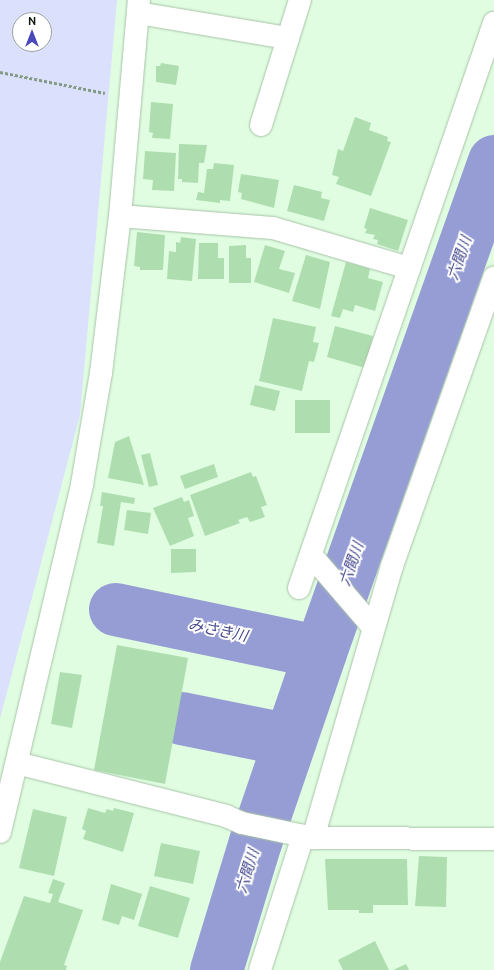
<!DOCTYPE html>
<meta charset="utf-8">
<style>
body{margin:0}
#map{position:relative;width:494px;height:970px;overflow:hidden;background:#e0fde1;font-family:Ubuntu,"Noto Sans JP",sans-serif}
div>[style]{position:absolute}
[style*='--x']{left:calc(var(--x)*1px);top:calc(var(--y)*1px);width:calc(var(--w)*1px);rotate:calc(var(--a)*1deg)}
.green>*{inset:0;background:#dbe0fd}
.river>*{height:53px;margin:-26.5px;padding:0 26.5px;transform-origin:26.5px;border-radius:26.5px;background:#969dd4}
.building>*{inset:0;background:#aedeaf}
.path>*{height:2.5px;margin-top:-1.25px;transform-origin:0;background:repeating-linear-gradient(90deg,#859a86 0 3px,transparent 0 5px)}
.roads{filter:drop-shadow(0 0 1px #a8c3a8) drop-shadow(0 0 1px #a8c3a8)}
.minor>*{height:22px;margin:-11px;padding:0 11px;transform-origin:11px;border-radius:11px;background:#fff}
span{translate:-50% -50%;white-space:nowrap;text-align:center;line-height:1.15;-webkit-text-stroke:4px #fff;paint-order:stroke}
.water-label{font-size:15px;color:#44488c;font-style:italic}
.north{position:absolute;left:12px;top:12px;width:40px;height:40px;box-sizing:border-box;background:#fff;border:1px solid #9ea29e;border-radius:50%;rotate:0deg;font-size:11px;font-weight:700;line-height:16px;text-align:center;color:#0d170d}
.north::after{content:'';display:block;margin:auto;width:14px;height:18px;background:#4b48be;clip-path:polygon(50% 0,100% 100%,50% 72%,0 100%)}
</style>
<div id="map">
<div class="green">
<i style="clip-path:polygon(evenodd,0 0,117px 0,80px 415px,0 719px,0 0,20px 20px,44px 20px,44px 44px,20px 44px,20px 20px)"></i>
</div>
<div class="river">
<i style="--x:115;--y:609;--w:209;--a:11.8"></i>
<i style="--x:181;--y:718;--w:111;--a:11.4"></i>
<i style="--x:216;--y:970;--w:134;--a:-73.1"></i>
<i style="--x:255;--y:842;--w:201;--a:-71.1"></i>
<i style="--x:320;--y:652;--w:521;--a:-70.49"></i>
</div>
<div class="building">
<i style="clip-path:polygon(161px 63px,179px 66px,176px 85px,156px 82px,156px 66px,160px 66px)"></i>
<i style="clip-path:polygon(151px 102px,173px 104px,170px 139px,152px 138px,153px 133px,149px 132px)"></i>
<i style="clip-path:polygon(355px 117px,371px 123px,369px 130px,388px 137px,387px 141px,391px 142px,371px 196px,336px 184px,339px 177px,332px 175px,338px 149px,343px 151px)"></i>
<i style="clip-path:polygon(179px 144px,207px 145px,204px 163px,199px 163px,198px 183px,182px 182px,182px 179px,178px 179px)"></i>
<i style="clip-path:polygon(145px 151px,176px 153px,174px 191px,152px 190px,153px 180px,143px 179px)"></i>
<i style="clip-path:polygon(214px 163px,234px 165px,230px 201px,220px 200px,220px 203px,196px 200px,198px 192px,204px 193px,207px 169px,213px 169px)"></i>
<i style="clip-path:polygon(241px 174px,279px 180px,274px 208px,241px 199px,242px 193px,238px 192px)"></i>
<i style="clip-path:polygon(294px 185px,322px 192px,321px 198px,330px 200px,324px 221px,287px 211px)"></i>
<i style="clip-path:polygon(370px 208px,408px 220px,398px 251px,377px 244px,378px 240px,373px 239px,375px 235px,365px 233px,367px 229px,364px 228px)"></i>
<i style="clip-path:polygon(137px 232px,165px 235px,163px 270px,140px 270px,140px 267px,134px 266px)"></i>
<i style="clip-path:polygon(181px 237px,196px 239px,192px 281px,167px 279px,169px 251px,176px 252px,176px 242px,180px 243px)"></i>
<i style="clip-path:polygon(199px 243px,218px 243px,218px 258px,224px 258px,224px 279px,198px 279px)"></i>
<i style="clip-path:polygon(246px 245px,246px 258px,251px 258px,251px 283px,229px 283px,229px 246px)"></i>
<i style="clip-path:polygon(265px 245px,285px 251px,279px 269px,295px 273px,289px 293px,254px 282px)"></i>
<i style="clip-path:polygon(306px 255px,330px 262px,320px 309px,292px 301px)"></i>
<i style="clip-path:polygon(346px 262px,370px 269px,368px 278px,383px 282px,375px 311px,355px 305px,353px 312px,343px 309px,340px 318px,331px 316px)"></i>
<i style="clip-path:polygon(273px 318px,316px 327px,313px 342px,319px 343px,314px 362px,309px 361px,302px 391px,259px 381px)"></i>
<i style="clip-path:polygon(335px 326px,373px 336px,365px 368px,327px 357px)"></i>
<i style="clip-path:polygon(255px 385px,280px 391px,275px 411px,250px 405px)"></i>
<i style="clip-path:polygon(295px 400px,330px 400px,330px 433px,295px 433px)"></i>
<i style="clip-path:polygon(129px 436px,144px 485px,108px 478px,115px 442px)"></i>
<i style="clip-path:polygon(150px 453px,158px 485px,149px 487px,141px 455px)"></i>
<i style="clip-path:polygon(214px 464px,218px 477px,185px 489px,180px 476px)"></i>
<i style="clip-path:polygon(251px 472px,253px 477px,256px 476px,267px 505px,261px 507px,265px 517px,250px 522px,247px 517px,238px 520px,240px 523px,205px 536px,190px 495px)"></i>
<i style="clip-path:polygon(102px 492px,135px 498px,134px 504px,121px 502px,114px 546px,97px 543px,103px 506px,100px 506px)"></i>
<i style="clip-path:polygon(182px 497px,184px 502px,189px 500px,194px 516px,188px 518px,194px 536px,170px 546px,153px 508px)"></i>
<i style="clip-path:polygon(127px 510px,151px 513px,148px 534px,124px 530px)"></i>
<i style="clip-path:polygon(171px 549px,196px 549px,196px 572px,171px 573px)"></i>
<i style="clip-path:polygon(117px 645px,188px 658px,165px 784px,94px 770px)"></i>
<i style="clip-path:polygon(60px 672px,82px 675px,72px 728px,51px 724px)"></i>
<i style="clip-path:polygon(88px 808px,105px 813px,107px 809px,113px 811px,114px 808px,134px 813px,123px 852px,83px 839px,86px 831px,82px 829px)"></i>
<i style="clip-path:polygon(33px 809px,67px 817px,54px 876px,19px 868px)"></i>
<i style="clip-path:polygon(161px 843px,200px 851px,193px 884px,154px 876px)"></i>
<i style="clip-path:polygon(419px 856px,447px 857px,446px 907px,415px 906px)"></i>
<i style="clip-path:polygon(325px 859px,407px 859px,408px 905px,373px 905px,373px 913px,359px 913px,359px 910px,328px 910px)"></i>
<i style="clip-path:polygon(53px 879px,65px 883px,58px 902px,83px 910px,64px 965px,67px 966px,66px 970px,0 970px,0 962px,24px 896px,50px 903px,53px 894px,48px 893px)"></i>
<i style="clip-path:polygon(111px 884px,142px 894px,134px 920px,122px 916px,119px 925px,102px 920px)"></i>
<i style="clip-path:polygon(150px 886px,190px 898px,178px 938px,138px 926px)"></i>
<i style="clip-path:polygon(375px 941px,389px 970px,343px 970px,338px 960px)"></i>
<i style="clip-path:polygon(406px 964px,409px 970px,393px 970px)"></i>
</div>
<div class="path">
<i style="--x:0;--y:72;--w:107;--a:11.3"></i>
</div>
<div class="roads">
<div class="minor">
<i style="--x:138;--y:13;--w:152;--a:9.5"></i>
<i style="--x:261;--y:125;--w:131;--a:-72.7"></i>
<i style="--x:120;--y:216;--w:153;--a:4.5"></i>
<i style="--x:273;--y:228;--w:142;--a:16.4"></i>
<i style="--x:311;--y:555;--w:95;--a:49.3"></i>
<i style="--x:299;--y:588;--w:598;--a:-70.96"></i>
<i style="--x:17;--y:763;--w:216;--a:14.2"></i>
<i style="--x:226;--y:816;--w:17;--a:24"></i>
<i style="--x:242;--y:823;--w:73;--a:11.9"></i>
<i style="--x:313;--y:838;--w:181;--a:0.3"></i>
<i style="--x:0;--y:832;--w:358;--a:-76.7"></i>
<i style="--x:82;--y:484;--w:113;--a:-80.3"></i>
<i style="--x:101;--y:373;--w:158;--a:-83.1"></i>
<i style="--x:120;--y:216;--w:217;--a:-85"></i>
<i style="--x:313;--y:838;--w:283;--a:-73.8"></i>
<i style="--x:392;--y:566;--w:306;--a:-70.5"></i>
<i style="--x:260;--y:970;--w:141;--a:-72.2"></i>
</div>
</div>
<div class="water-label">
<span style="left:459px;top:258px;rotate:-71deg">六間川</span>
<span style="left:351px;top:564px;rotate:-71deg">六間川</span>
<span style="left:218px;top:630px;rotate:12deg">みさき川</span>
<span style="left:247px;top:871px;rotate:-73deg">六間川</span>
</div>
<div class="north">N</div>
</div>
